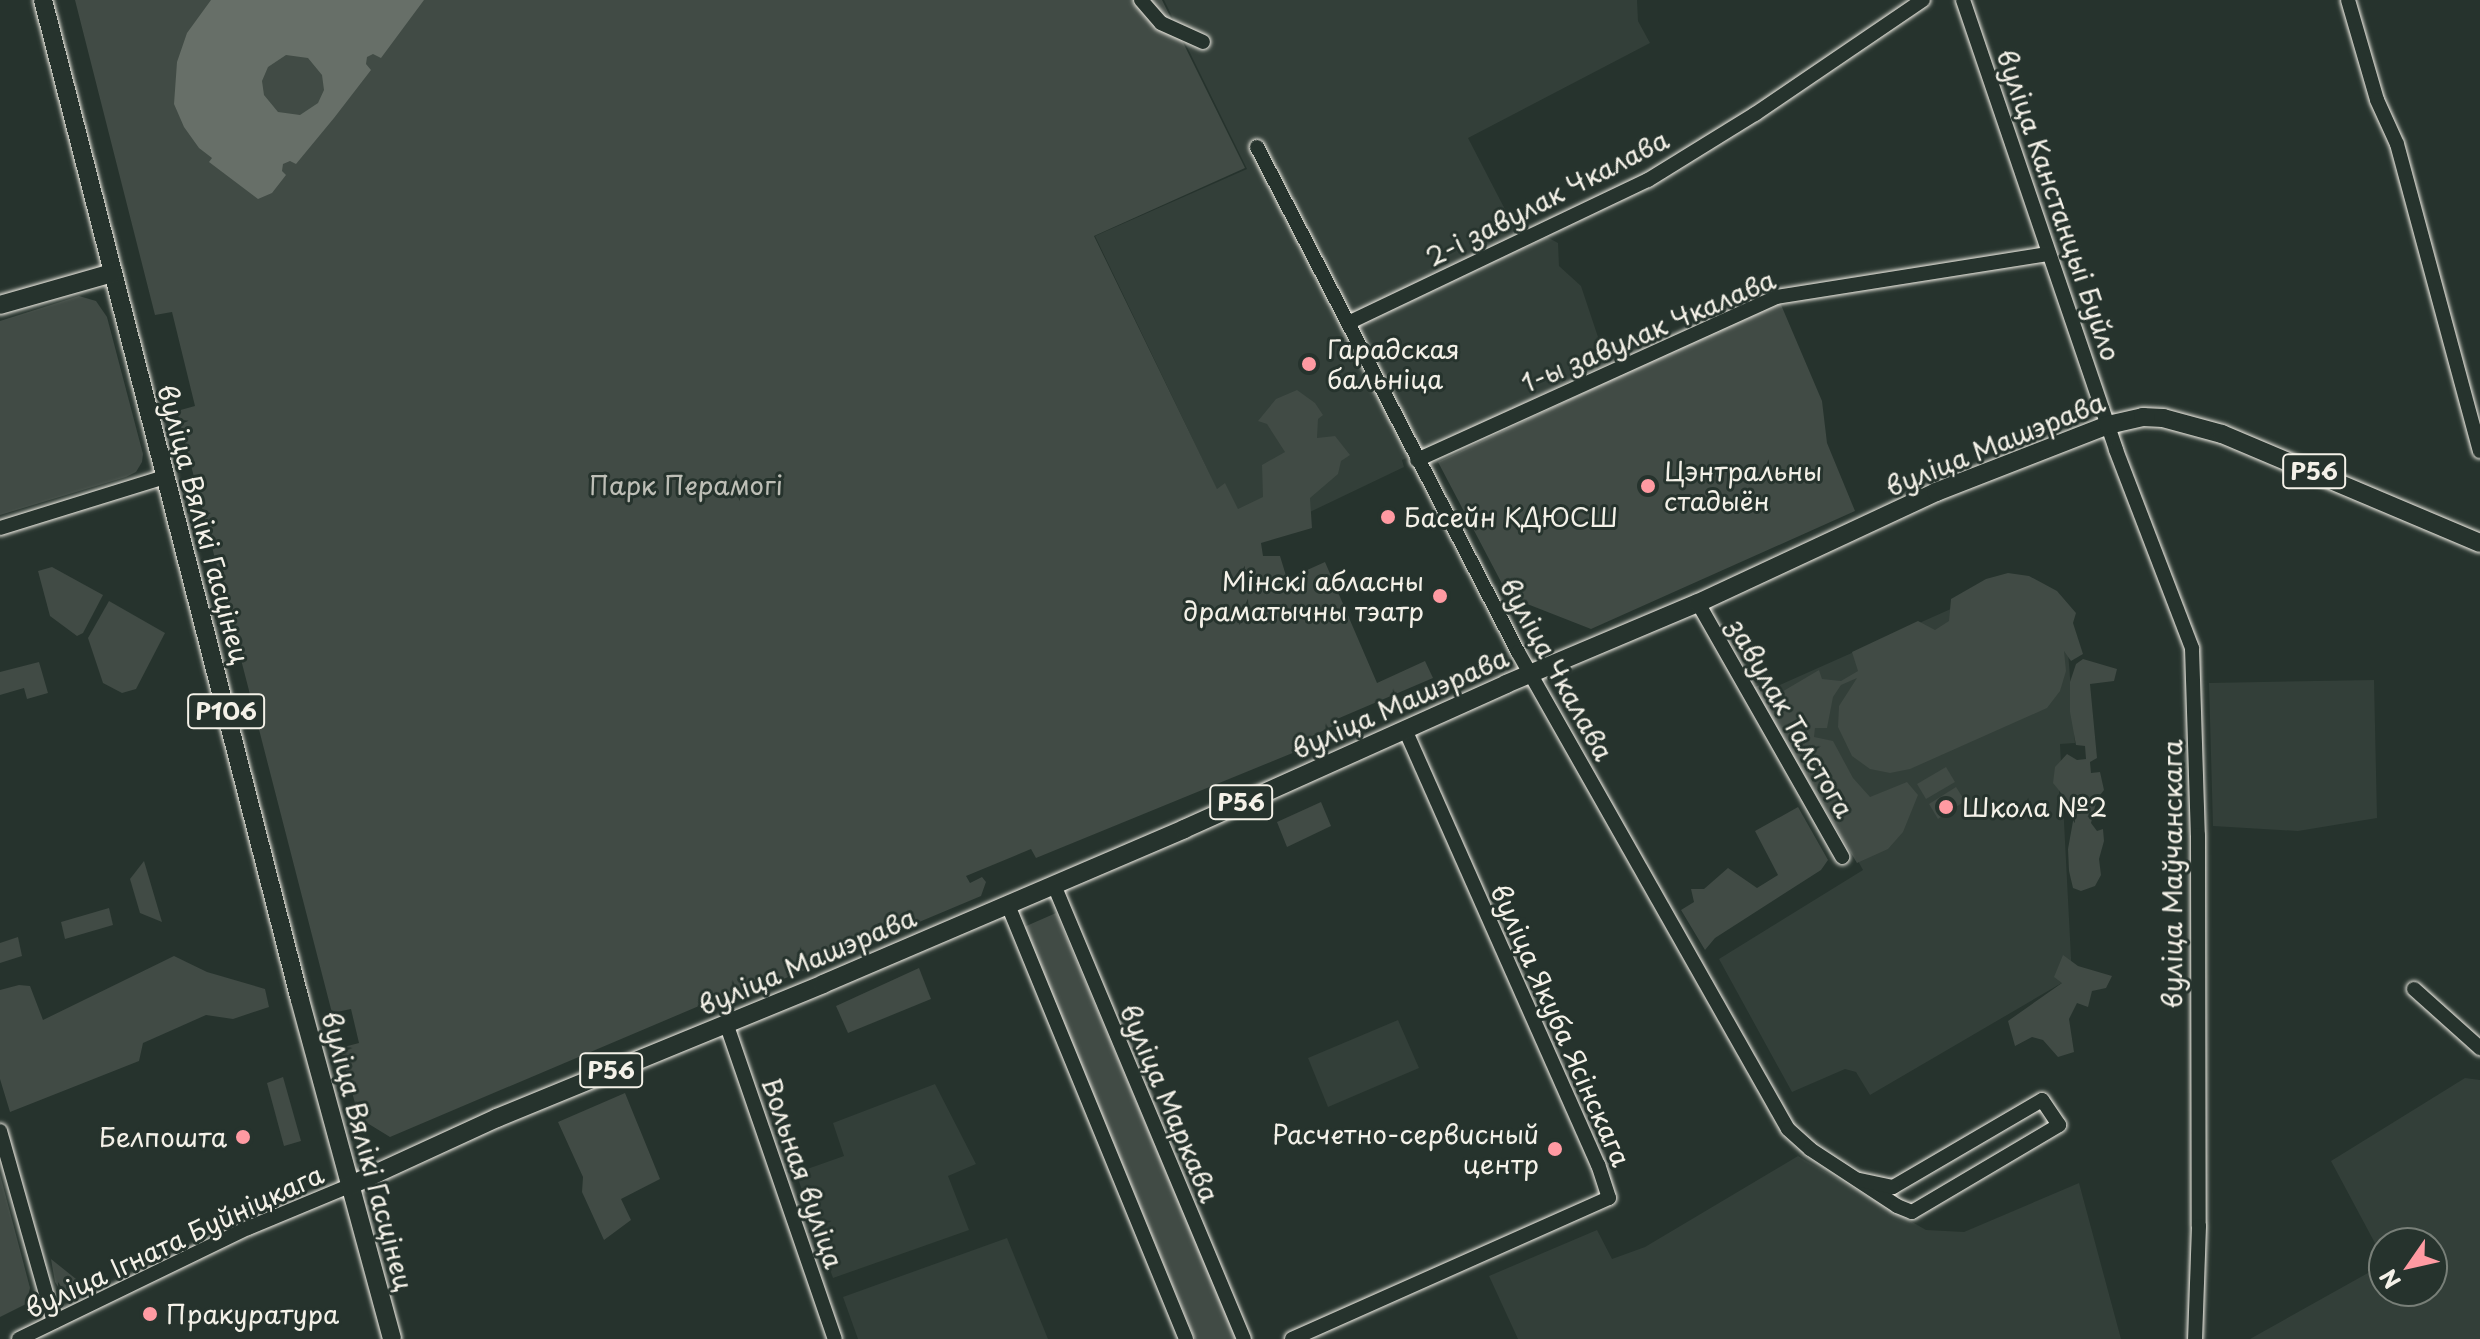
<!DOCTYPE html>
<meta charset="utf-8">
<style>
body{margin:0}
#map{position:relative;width:2480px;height:1339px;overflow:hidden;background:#26332d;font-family:"Playpen Sans",sans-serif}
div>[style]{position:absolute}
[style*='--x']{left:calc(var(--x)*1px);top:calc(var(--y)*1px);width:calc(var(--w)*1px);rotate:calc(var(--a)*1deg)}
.built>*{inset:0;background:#333f39}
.green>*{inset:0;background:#414b45}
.water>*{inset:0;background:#676f68}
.roads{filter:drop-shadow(0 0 2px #f4f1e8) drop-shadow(0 0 2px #f4f1e8)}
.minor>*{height:14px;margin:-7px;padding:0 7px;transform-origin:7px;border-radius:7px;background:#26332d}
.major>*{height:18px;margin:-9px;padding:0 9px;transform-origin:9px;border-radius:9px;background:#26332d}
.dots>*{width:22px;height:22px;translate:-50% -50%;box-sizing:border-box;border:4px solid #26332d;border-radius:50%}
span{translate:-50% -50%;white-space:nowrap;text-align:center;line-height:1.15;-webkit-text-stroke:6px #26332d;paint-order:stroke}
.shield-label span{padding:2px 6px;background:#26332d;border:2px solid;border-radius:6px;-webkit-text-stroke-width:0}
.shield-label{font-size:24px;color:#f4f1e8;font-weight:700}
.street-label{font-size:26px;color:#f4f1e8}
.poi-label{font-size:26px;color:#f4f1e8}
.left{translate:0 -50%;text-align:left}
.right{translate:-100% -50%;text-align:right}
.park-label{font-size:26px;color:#bebfb7}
.north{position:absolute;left:2368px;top:1227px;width:80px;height:80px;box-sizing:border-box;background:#26332d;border:2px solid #787f78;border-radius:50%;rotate:236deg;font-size:22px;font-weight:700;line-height:32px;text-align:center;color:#f4f1e8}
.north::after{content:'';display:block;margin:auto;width:28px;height:36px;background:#ff9aa2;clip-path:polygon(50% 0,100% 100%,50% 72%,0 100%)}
</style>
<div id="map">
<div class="built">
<i style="clip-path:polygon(1164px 0,1637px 0,1638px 21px,1650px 43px,1468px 138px,1525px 248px,1547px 237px,1558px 243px,1559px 266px,1581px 286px,1607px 364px,1402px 460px,1404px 467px,1243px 544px,1095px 236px,1247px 169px)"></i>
<i style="clip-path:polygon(1998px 588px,2067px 638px,2075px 743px,2060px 744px,2072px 977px,1870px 1095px,1856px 1072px,1845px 1069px,1792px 1092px,1719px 959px,1863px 870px,1764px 692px)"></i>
<i style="clip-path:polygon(2374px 680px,2377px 818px,2298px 831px,2213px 826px,2209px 683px)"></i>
<i style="clip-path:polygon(1398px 1020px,1419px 1068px,1328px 1107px,1308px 1058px)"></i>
<i style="clip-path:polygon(2465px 1078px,2480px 1080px,2480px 1339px,2250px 1339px,2384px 1264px,2384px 1291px,2432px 1291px,2432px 1243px,2384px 1243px,2384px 1260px,2331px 1161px)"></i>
<i style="clip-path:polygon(935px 1084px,976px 1164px,948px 1176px,969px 1230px,833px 1278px,796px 1173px,844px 1156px,833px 1123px)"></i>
<i style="clip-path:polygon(1798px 1156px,1926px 1230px,1964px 1232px,2079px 1183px,2121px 1339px,1518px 1339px,1489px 1276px,1597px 1230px,1612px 1259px,1645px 1247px)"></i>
<i style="clip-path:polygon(1007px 1238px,1048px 1339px,858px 1339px,843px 1297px)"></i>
</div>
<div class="green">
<i style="clip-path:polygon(75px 0,1162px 0,1245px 168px,1094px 236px,1217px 489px,1225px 483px,1238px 509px,1263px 497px,1262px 465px,1285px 452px,1267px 424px,1258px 421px,1276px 399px,1297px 390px,1315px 403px,1323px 415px,1318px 419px,1317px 438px,1335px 436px,1350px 455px,1341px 461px,1338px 474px,1310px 498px,1312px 528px,1261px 543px,1263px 556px,1280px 556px,1287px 579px,1325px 562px,1377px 683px,1425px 661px,1433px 678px,1337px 719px,1335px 725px,1312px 736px,1317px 743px,1036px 858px,1031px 849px,966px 876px,970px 883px,982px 877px,986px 882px,981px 896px,743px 996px,732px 992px,390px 1137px,359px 1118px,340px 1048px,359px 1043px,351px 1009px,332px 1013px,177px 411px,195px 406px,172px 312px,155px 315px)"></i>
<i style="clip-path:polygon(79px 296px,96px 301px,107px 317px,143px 454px,142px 462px,136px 472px,126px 477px,0 515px,0 321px)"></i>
<i style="clip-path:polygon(1779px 300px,1822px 401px,1827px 443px,1855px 511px,1591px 629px,1509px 597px,1438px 462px)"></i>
<i style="clip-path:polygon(52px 567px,103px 595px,83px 633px,77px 636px,50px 616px,38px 571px)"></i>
<i style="clip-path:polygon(2008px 573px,2029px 576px,2057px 591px,2076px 613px,2073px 623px,2083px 654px,2071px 661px,2064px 651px,2066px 671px,2060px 691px,2047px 708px,1910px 769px,1890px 773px,1870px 769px,1852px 756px,1838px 727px,1839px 706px,1857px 678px,1841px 685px,1833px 697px,1827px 728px,1815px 728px,1814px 737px,1833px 741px,1853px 778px,1870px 797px,1907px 782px,1918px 795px,1903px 832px,1888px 849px,1857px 863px,1752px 688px,1763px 684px,1780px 693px,1819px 670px,1822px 679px,1841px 681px,1858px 671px,1852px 652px,1918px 621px,1935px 630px,1949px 621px,1951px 599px,1986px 579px)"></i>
<i style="clip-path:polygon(109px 601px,165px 633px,136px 689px,122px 693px,103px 683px,88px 638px)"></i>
<i style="clip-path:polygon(2083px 659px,2117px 669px,2114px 681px,2090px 684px,2097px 758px,2090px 762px,2091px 773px,2100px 772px,2104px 790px,2097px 799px,2091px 823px,2097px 831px,2103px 829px,2104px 841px,2099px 859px,2101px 875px,2095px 886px,2081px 891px,2073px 888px,2069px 871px,2068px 849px,2075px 810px,2053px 783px,2055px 767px,2067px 754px,2077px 760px,2086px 759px,2085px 746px,2076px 745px,2070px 712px,2070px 682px,2076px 664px)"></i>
<i style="clip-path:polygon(39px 662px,48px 693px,27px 699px,24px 688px,0 695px,0 672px)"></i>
<i style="clip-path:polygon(1946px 767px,1955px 782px,1926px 799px,1917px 784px)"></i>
<i style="clip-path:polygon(1956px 787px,1965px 801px,1938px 819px,1929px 804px)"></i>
<i style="clip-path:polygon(1321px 802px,1331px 826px,1287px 847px,1277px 822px)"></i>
<i style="clip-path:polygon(1798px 807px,1828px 860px,1821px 870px,1715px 938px,1705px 950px,1681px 910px,1694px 902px,1691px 889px,1704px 889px,1728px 868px,1757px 888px,1778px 875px,1755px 831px)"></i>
<i style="clip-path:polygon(144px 861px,162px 922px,140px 913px,130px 879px)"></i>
<i style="clip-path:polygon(109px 908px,113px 925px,65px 939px,61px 922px)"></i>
<i style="clip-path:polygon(1056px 913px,1237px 1339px,1195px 1339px,1024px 927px)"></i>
<i style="clip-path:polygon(18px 937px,22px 956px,0 963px,0 943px)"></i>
<i style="clip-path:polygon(2063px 955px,2078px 966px,2112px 976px,2106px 988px,2092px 991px,2088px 1007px,2077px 1003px,2069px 1019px,2074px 1052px,2058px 1057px,2043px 1040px,2032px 1037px,2015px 1046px,2008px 1021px,2062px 983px,2054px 977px)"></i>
<i style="clip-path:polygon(174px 956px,207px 972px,265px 989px,269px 1007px,233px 1019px,206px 1015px,143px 1043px,139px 1061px,10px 1112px,0 1079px,0 990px,19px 985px,30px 986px,43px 1020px)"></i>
<i style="clip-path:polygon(919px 968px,931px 999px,848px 1033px,836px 1006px)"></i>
<i style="clip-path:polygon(283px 1077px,301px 1141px,284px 1146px,267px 1083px)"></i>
<i style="clip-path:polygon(625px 1093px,660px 1179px,621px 1199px,631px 1220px,604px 1240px,582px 1192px,583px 1177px,558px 1122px)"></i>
<i style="clip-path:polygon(0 1174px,30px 1288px,26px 1304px,0 1317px)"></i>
<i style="clip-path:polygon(51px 1259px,91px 1291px,82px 1296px,61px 1291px,55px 1282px)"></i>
</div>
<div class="water">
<i style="clip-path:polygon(evenodd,211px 0,424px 0,381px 58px,373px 54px,367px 57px,366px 64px,371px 70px,334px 118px,296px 164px,290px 161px,283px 164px,282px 171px,286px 175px,272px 193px,258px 199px,209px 162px,212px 158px,199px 148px,184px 127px,174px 104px,177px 62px,187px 33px,211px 0,286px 55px,308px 58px,322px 75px,324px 90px,318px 103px,300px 115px,278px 112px,264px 95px,262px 81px,268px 67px,286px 55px)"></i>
</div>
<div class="roads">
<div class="minor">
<i style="--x:1141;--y:0;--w:30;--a:49"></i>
<i style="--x:1161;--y:23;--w:46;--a:24.3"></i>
<i style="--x:1963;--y:0;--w:475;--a:71.2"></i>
<i style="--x:2116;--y:450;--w:212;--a:69"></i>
<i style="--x:2192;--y:648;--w:187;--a:88.2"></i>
<i style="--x:2198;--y:835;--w:391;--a:89.9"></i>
<i style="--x:2199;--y:1226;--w:113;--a:92"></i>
<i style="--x:2348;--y:0;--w:104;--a:73.8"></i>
<i style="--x:2377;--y:100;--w:48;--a:65.6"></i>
<i style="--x:2397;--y:144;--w:318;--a:74.9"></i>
<i style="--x:1257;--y:147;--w:568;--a:62.67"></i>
<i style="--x:1518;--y:652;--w:548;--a:60.49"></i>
<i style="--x:1788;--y:1129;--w:30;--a:42"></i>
<i style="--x:1810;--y:1149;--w:104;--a:33.2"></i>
<i style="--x:1897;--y:1206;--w:16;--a:22"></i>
<i style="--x:1912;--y:1212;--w:171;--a:-30.6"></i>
<i style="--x:2059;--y:1125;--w:30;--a:-124"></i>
<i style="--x:2042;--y:1100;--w:173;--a:149.7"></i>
<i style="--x:1893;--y:1187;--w:35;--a:-168"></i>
<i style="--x:1348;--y:323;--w:332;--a:-25.5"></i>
<i style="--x:1648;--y:180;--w:126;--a:-31.7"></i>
<i style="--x:1755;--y:114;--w:203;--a:-34.2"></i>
<i style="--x:1417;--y:460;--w:394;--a:-24.4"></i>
<i style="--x:1776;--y:297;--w:276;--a:-9"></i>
<i style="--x:0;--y:528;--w:173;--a:-17.2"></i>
<i style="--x:1698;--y:603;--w:292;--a:60.4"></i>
<i style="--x:1054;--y:885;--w:492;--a:67.3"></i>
<i style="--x:1008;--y:905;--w:469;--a:67.7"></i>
<i style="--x:2414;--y:989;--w:89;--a:41.8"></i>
<i style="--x:726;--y:1023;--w:334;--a:71"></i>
<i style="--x:0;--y:1131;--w:198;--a:74.2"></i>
<i style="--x:19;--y:1339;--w:254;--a:-25.9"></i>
<i style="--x:248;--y:1228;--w:109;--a:-22.6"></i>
<i style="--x:1292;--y:1339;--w:347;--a:-24"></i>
<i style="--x:1609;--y:1198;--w:35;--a:-108"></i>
<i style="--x:1598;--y:1165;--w:477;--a:-113.9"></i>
</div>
<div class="major">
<i style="--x:43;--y:0;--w:1032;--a:75.59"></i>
<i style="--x:300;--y:1000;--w:351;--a:74.8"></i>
<i style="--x:0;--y:305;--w:116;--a:-15.9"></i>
<i style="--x:349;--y:1186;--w:163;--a:-24.7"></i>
<i style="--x:497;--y:1118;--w:352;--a:-22.3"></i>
<i style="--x:823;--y:984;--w:393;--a:-23.2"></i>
<i style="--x:1184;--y:829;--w:353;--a:-24.2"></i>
<i style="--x:1506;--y:684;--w:208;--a:-22.9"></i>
<i style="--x:1698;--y:603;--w:263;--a:-25"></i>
<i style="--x:1936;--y:492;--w:185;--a:-21.3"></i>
<i style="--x:2108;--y:425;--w:36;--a:-13"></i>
<i style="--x:2143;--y:417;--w:20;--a:3"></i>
<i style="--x:2163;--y:418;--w:61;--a:15.2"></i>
<i style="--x:2222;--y:434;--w:280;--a:22.9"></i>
</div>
</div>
<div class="dots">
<i style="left:1309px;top:364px;background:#ff9aa2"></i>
<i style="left:1648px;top:486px;background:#ff9aa2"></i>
<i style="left:1388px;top:517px;background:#ff9aa2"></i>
<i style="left:1440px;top:596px;background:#ff9aa2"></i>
<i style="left:1946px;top:807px;background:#ff9aa2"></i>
<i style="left:243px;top:1137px;background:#ff9aa2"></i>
<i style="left:1555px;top:1149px;background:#ff9aa2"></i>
<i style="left:150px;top:1314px;background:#ff9aa2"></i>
</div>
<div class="shield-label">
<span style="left:2314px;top:471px">Р56</span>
<span style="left:226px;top:711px">Р106</span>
<span style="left:1241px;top:802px">Р56</span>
<span style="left:611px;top:1070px">Р56</span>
</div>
<div class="street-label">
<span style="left:1547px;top:198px;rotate:-27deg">2-і завулак Чкалава</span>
<span style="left:2059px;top:205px;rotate:71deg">вуліца Канстанцыі Буйло</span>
<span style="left:1648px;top:331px;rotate:-23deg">1-ы завулак Чкалава</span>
<span style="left:1995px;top:444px;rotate:-22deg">вуліца Машэрава</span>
<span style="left:204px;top:524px;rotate:75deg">вуліца Вялікі Гасцінец</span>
<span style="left:1557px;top:669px;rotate:61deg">вуліца Чкалава</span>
<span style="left:1400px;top:703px;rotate:-24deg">вуліца Машэрава</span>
<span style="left:1791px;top:718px;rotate:60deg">завулак Талстога</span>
<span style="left:2172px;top:874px;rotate:-90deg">вуліца Маўчанскага</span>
<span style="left:807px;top:961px;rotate:-23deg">вуліца Машэрава</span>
<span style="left:1561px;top:1025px;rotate:66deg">вуліца Якуба Ясінскага</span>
<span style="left:1170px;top:1103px;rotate:67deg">вуліца Маркава</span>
<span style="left:368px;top:1151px;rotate:75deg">вуліца Вялікі Гасцінец</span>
<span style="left:803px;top:1173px;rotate:71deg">Вольная вуліца</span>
<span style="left:174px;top:1241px;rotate:-25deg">вуліца Ігната Буйніцкага</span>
</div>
<div class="poi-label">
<span class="left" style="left:1327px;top:364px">Гарадская<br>бальніца</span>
<span class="left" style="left:1664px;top:486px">Цэнтральны<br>стадыён</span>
<span class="left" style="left:1404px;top:517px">Басейн КДЮСШ</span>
<span class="right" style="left:1424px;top:596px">Мінскі абласны<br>драматычны тэатр</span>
<span class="left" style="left:1962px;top:807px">Школа №2</span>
<span class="right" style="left:1539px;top:1149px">Расчетно-сервисный<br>центр</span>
<span class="right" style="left:227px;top:1137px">Белпошта</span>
<span class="left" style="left:166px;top:1314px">Пракуратура</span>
</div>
<div class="park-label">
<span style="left:686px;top:485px">Парк Перамогі</span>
</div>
<div class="north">N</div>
</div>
